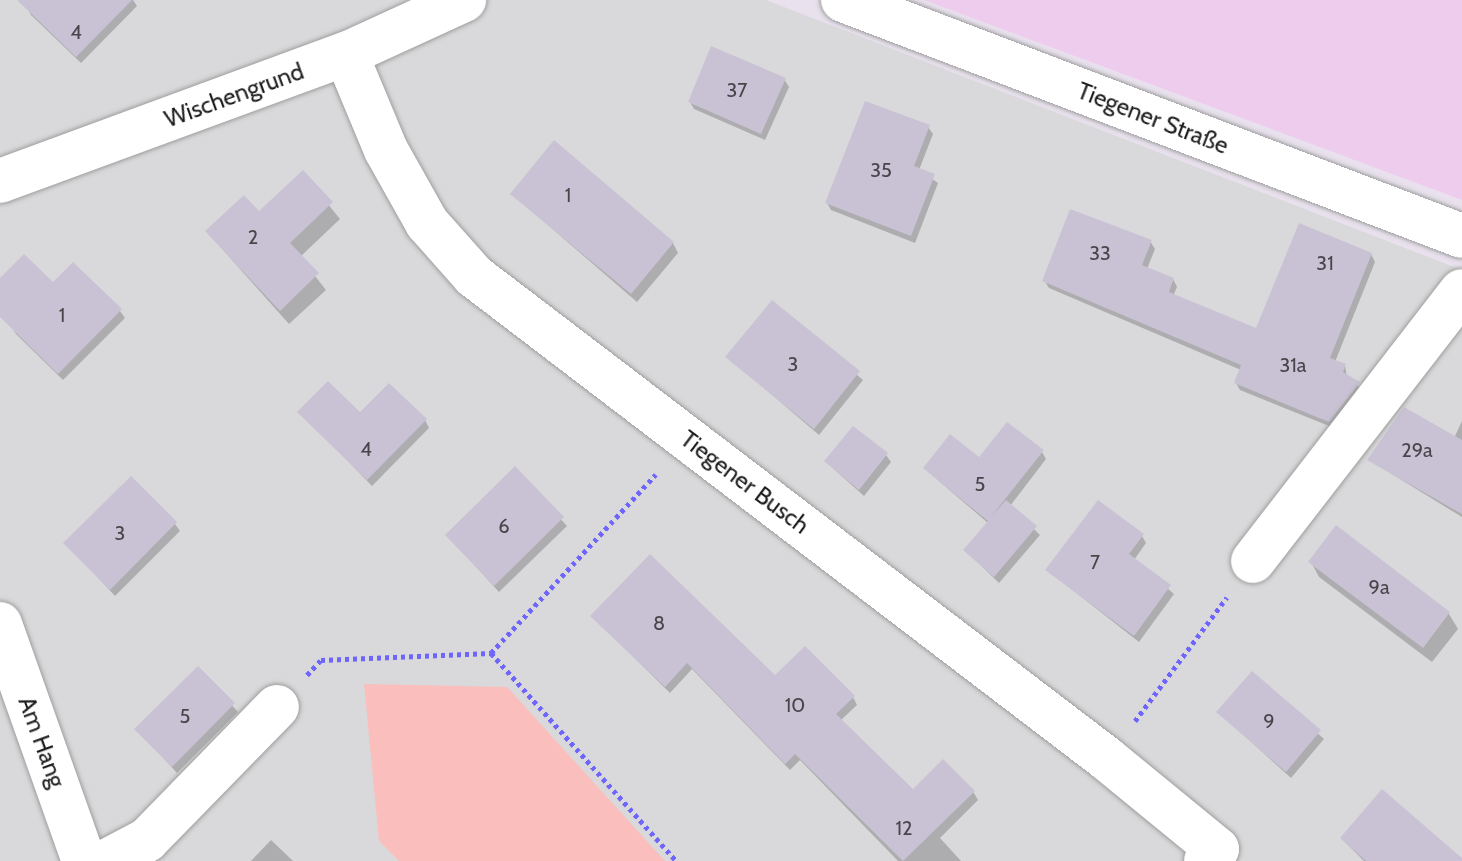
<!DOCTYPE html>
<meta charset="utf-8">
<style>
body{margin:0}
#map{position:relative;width:1462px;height:861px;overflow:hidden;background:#e9e2ee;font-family:Cabin,sans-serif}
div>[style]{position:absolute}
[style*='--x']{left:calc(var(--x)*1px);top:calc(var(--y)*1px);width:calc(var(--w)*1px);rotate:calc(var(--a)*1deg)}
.residential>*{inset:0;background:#d9d9db}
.farmland>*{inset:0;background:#eecced}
.park>*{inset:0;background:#fabfbd}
.shadow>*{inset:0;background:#0003}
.building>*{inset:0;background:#c9c2d5}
.path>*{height:5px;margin-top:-2.5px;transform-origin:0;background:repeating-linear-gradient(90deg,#6d65fc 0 4px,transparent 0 8px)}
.roads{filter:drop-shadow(0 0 2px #9e9e9e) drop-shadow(0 0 2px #9e9e9e)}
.minor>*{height:44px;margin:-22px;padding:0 22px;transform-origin:22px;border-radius:22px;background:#fff}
span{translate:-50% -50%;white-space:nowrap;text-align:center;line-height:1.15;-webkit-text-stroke:7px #fff;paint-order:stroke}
.number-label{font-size:20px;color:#48464b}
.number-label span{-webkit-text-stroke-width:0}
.street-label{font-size:24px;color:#1d1d1d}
</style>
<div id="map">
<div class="residential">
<div style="clip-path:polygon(0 0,766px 0,1462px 270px,1462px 861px,0 861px)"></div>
</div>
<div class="farmland">
<div style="clip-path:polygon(924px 0,1462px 0,1462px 200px)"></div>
</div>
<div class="park">
<div style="clip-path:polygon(364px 684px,507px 687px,665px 861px,399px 861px,379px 841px)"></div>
</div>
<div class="shadow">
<div style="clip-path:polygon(34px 0,133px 0,137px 6px,81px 63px,31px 15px,27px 7px)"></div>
<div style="clip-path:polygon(784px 79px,789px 87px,765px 140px,694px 109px,690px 102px)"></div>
<div style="clip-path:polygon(928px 127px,933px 134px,919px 170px,938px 183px,915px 243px,831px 210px,827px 203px)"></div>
<div style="clip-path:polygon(303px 173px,340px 219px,300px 257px,326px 290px,289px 324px,207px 232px,259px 214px)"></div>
<div style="clip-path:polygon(512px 194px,673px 243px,678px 253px,637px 302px)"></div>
<div style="clip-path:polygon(1150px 241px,1155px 249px,1147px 269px,1173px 279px,1177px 287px,1173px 296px,1257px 330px,1371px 254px,1375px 262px,1335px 362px,1345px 366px,1347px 377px,1363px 390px,1334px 428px,1240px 390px,1236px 383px,1241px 370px,1049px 288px,1044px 280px)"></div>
<div style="clip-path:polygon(0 281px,53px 285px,120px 311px,125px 318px,63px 380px,16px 334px,0 309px)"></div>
<div style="clip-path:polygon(772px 303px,863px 380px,819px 435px,728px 357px)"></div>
<div style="clip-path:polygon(300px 412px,425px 420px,429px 428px,372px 486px)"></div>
<div style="clip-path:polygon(1462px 421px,1462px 517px,1369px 460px,1454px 438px)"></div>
<div style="clip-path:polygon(1042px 452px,1046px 459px,1010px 506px,1040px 535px,999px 583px,965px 550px,988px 523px,925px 469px)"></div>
<div style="clip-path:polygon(886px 455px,891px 462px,864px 496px,826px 462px)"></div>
<div style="clip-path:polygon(515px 469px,567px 526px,499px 592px,447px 535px)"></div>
<div style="clip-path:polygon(175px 524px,180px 531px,115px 596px,66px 543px)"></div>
<div style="clip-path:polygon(1142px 536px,1146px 543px,1134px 560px,1174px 594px,1139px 642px,1047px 570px)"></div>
<div style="clip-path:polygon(1311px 562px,1449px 614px,1458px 629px,1432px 662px,1319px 577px)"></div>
<div style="clip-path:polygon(592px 616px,775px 678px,853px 697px,857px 705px,840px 721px,913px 792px,943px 762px,974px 793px,978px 800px,940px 838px,961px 861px,898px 861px,800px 760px,790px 770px,692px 669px,670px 693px)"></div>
<div style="clip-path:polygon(198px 668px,238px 712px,177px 773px,137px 729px)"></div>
<div style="clip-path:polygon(1252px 674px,1324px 739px,1291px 778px,1218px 712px)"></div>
<div style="clip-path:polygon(1342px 839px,1440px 861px,1364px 861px)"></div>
<div style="clip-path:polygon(271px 840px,293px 861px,251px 861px)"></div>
</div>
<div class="building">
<div style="clip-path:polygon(17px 0,132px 0,76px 57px)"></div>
<div style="clip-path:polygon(711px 46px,786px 78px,761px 134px,688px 102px)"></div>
<div style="clip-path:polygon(865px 101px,930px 125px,914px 166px,935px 174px,911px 236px,825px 203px)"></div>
<div style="clip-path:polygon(554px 140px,674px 242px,631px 294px,510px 194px)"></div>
<div style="clip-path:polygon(303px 170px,333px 202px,290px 243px,319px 273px,280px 311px,205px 231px,244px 195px,259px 211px)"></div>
<div style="clip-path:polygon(1070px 209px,1152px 240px,1142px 265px,1174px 278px,1169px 292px,1256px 328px,1299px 223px,1372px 253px,1330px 358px,1346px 364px,1343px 372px,1360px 382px,1329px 422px,1234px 383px,1241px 365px,1042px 281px)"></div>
<div style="clip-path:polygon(24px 254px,53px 282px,73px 262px,122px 309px,58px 374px,0 317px,0 278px)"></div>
<div style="clip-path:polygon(772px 300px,860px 371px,814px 429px,725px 357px)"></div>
<div style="clip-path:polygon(328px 381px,360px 412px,389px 383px,427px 419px,367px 480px,297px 412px)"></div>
<div style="clip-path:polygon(1404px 407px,1462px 440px,1462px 514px,1367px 460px)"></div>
<div style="clip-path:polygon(1007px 422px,1044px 450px,990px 518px,1006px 500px,1037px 526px,994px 577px,963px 550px,988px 521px,923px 468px,950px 434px,979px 457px)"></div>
<div style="clip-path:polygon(853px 426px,888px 453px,859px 490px,824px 461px)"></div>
<div style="clip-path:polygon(515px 466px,564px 517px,494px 586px,445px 535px)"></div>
<div style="clip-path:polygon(131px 476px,177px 522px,110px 590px,63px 543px)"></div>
<div style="clip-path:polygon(1098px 500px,1144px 534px,1129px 554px,1171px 585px,1134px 636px,1045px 570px)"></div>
<div style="clip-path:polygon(1336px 525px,1450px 612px,1423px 648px,1308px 562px)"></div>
<div style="clip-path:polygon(650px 554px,775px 675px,805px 646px,855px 696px,836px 714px,913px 789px,943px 759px,975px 791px,903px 861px,795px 754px,785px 764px,687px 663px,665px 687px,590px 616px)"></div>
<div style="clip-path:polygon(198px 666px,235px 703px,172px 767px,134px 729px)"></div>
<div style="clip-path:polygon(1252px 671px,1321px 730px,1286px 772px,1216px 712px)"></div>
<div style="clip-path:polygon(1382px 789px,1462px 858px,1462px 861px,1366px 861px,1340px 838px)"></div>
</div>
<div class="path">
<div style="--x:491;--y:653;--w:243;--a:-47.3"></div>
<div style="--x:307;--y:675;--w:21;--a:-47"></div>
<div style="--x:321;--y:660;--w:170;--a:-2.4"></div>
<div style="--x:491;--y:653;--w:278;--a:48.3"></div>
<div style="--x:1135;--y:721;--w:154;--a:-53.4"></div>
</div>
<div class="roads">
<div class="minor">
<div style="--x:843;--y:0;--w:662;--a:20.87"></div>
<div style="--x:346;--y:54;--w:104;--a:67.4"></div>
<div style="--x:386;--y:150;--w:84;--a:60.7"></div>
<div style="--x:427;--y:223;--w:71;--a:48.4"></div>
<div style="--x:474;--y:276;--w:796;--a:37.34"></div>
<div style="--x:1107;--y:759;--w:142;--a:39.3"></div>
<div style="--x:1217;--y:849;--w:16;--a:133"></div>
<div style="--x:0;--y:181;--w:369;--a:-20.2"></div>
<div style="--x:346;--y:54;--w:130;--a:-24.6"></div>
<div style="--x:1253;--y:561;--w:341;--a:-52.3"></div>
<div style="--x:0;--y:624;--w:251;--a:70.5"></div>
<div style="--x:107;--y:861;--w:45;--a:-27.7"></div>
<div style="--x:147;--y:840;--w:186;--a:-45.7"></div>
</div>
</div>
<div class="number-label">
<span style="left:76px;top:32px">4</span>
<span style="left:737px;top:90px">37</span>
<span style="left:881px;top:170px">35</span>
<span style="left:568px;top:195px">1</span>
<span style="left:253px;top:237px">2</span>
<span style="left:1100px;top:253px">33</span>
<span style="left:1325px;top:263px">31</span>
<span style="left:62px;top:315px">1</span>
<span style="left:793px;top:364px">3</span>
<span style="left:1293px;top:365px">31a</span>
<span style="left:366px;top:449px">4</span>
<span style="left:1417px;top:450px">29a</span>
<span style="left:980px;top:484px">5</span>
<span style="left:504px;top:526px">6</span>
<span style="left:120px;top:533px">3</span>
<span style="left:1095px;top:562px">7</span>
<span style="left:1379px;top:587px">9a</span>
<span style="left:659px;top:623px">8</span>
<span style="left:795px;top:705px">10</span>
<span style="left:185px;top:716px">5</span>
<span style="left:1269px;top:721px">9</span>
<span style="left:904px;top:828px">12</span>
</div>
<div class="street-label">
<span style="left:234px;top:95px;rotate:-20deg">Wischengrund</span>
<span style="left:1153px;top:118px;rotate:21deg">Tiegener Straße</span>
<span style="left:745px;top:482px;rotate:37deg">Tiegener Busch</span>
<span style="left:42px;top:742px;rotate:70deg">Am Hang</span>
</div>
</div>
